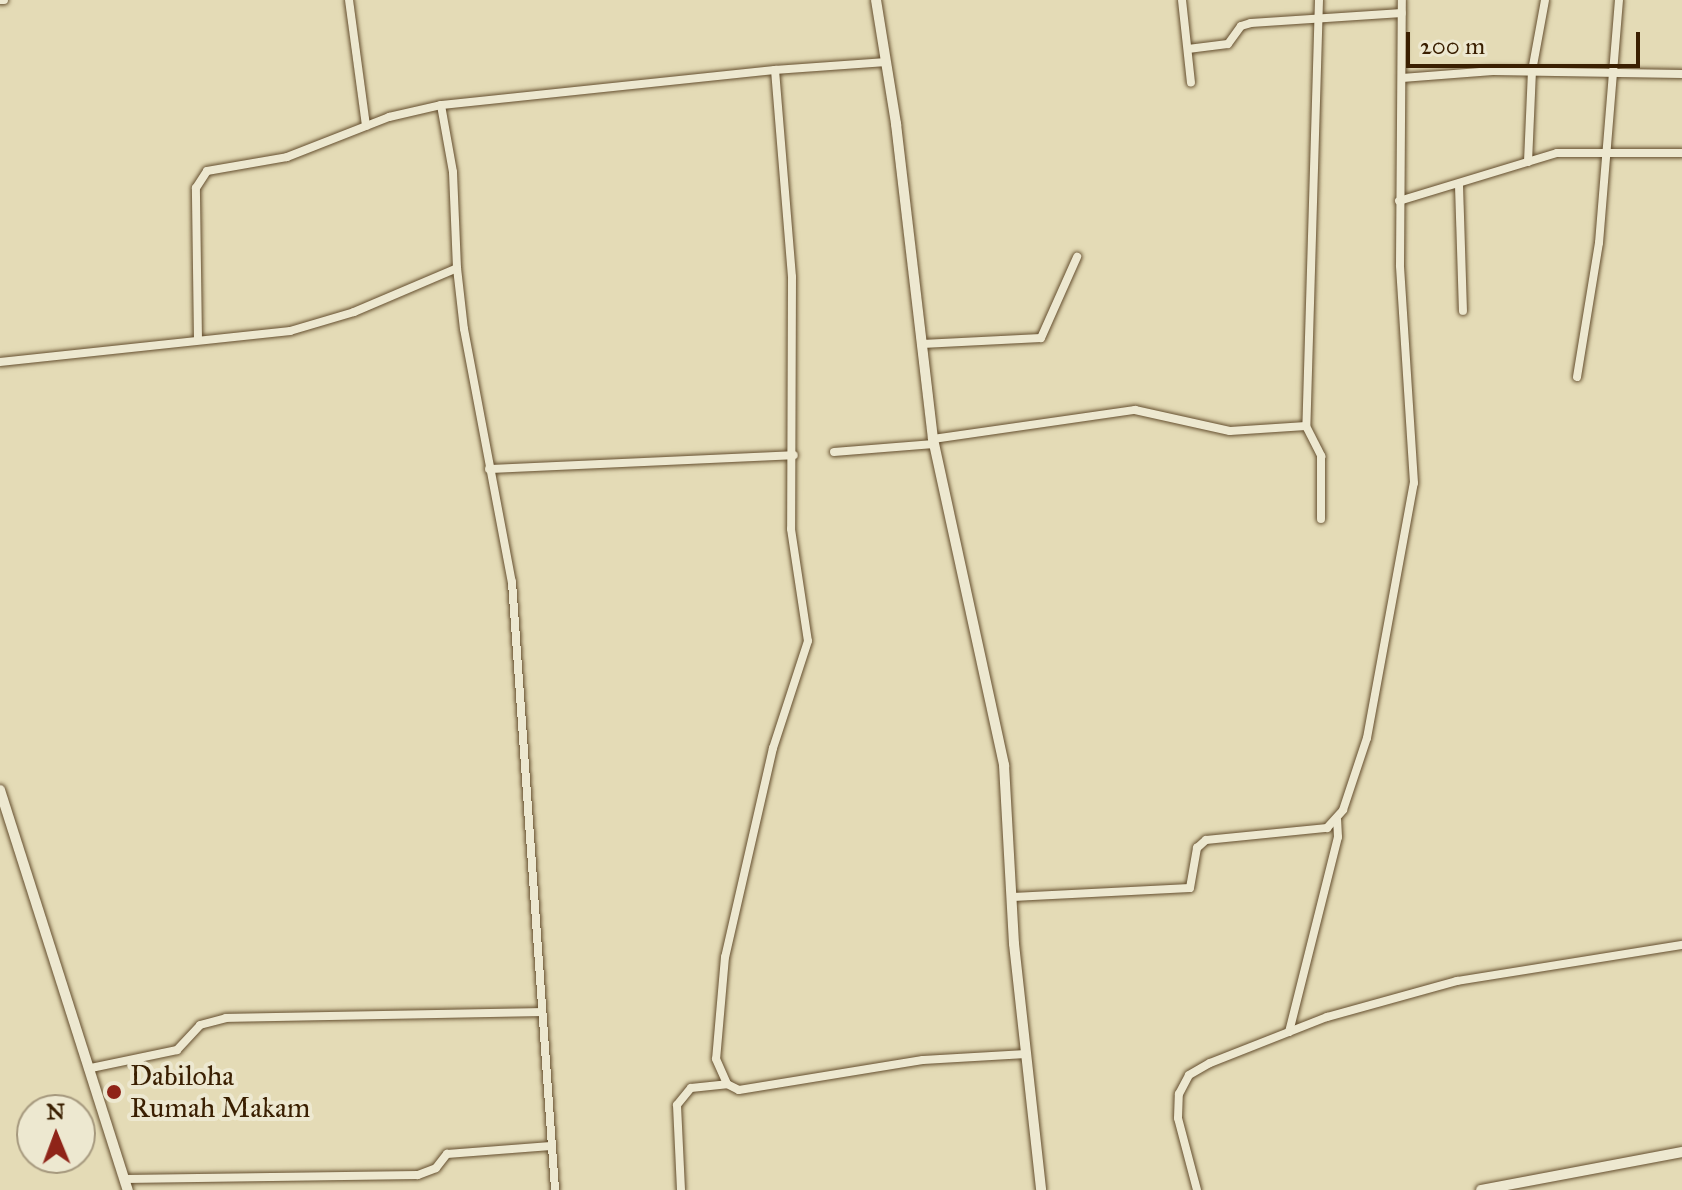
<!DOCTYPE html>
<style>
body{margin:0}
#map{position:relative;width:1682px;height:1190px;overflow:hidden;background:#e4dbb6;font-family:"IM FELL Great Primer",serif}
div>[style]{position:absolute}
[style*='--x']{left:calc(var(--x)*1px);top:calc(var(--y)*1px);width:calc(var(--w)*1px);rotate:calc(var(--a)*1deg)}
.roads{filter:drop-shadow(0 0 2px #644e2e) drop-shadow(0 0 2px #644e2e)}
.minor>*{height:8px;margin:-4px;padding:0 4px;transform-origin:4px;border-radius:4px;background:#ede8d0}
.tertiary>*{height:10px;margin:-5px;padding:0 5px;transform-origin:5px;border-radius:5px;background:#ede8d0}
.dots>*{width:22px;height:22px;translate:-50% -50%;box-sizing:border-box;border:4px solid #ede8d0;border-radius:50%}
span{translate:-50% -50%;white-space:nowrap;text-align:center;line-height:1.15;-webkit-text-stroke:8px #ede8d0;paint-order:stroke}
.poi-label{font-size:28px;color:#3a1f01}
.left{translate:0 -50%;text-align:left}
.north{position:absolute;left:16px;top:1094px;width:80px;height:80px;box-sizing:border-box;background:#ede8d0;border:2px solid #a5987d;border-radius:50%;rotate:359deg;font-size:22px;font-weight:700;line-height:32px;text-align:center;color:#3a1f01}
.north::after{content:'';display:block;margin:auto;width:28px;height:36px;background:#8f2418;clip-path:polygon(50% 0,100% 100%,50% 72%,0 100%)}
.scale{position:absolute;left:1406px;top:32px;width:234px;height:36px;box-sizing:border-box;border:4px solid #3a1f01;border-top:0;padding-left:10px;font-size:24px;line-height:28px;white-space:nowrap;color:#3a1f01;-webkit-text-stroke:6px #ede8d0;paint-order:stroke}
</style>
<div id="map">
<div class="roads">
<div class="minor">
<div style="--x:0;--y:0;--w:4;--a:0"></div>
<div style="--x:349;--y:0;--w:127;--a:82.3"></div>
<div style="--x:1182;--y:0;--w:83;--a:83.8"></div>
<div style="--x:1319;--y:0;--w:426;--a:91.7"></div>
<div style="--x:1306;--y:426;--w:34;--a:63"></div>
<div style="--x:1321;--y:456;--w:63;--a:90"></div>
<div style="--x:1188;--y:49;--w:40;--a:-7.1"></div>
<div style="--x:1228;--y:44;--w:22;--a:-54"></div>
<div style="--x:1241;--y:26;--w:10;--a:-17"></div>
<div style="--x:1251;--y:23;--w:151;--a:-3.8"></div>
<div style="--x:775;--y:70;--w:111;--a:-4.1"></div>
<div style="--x:1402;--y:78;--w:91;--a:-4.4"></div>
<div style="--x:1493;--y:71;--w:189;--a:0.9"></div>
<div style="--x:1528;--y:162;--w:91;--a:-87.5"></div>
<div style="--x:1532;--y:71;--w:72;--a:-79.6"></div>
<div style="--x:1459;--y:185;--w:126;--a:88.2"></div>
<div style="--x:1399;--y:201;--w:165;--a:-16.9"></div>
<div style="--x:1557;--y:153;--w:125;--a:0"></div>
<div style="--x:457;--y:268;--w:61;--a:83.5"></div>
<div style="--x:464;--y:329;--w:258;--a:79.3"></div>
<div style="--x:512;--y:582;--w:610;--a:85.95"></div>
<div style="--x:198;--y:340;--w:152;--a:-90.8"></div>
<div style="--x:196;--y:188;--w:20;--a:-57"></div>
<div style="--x:207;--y:171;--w:81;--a:-9.9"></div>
<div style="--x:287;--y:157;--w:110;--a:-21.4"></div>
<div style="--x:389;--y:117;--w:53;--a:-13"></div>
<div style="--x:922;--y:344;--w:119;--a:-2.9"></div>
<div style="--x:1041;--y:338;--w:89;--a:-66"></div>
<div style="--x:0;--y:362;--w:292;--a:-6.1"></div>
<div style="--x:290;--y:331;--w:67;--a:-16.5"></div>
<div style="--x:354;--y:312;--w:112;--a:-23.1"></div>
<div style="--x:457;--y:268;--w:96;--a:-92.4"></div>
<div style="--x:453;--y:172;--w:68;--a:-100.2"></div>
<div style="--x:441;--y:105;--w:336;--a:-6"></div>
<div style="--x:775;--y:70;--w:208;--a:85.3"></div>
<div style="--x:792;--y:277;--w:252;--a:90.2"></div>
<div style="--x:791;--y:529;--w:113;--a:81.4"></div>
<div style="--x:808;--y:641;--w:113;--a:108.1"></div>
<div style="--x:773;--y:748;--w:214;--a:102.9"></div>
<div style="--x:725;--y:957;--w:102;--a:95"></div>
<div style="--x:716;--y:1059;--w:27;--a:66"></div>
<div style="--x:727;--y:1084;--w:13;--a:27"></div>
<div style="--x:739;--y:1090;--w:186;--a:-9.3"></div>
<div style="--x:923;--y:1060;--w:103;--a:-3.3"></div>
<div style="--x:1577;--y:377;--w:136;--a:-80.7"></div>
<div style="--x:1599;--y:243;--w:244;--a:-85.3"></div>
<div style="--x:933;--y:439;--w:204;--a:-8.2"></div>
<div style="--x:1135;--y:410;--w:97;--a:12.5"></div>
<div style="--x:1230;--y:431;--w:76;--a:-3.8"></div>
<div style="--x:834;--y:452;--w:100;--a:-4.6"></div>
<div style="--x:489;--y:469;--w:305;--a:-2.6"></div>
<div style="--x:1013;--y:897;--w:177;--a:-2.9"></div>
<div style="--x:1190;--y:888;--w:41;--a:-80.1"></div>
<div style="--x:1197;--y:848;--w:12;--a:-42"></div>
<div style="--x:1206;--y:840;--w:122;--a:-5.7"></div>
<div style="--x:1327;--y:828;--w:24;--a:-48"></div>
<div style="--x:1343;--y:810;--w:76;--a:-71.6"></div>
<div style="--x:1367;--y:738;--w:259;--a:-79.6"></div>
<div style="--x:1414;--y:483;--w:218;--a:-93.7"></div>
<div style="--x:1400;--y:265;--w:265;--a:-89.6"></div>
<div style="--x:1289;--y:1032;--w:201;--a:-75.9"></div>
<div style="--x:1338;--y:837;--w:17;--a:-93"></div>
<div style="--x:91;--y:1068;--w:88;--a:-11.8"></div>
<div style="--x:177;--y:1050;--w:34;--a:-47"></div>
<div style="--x:200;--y:1025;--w:27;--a:-15"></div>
<div style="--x:226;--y:1018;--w:314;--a:-1.1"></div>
<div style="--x:125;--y:1179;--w:293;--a:-0.8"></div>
<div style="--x:418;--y:1175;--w:19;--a:-21"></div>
<div style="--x:436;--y:1168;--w:18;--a:-52"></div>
<div style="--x:447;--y:1154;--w:104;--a:-4.4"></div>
<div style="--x:681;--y:1190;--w:85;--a:-92.7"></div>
<div style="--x:677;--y:1105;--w:22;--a:-51"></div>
<div style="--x:691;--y:1088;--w:36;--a:-6"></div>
<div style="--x:1197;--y:1190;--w:74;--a:-104.8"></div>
<div style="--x:1178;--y:1118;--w:24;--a:-88"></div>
<div style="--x:1179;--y:1094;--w:21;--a:-62"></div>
<div style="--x:1189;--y:1075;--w:24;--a:-30"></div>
<div style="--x:1210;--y:1063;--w:126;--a:-21.5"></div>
<div style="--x:1327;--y:1017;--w:135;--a:-15.5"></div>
<div style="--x:1457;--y:981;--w:228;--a:-9.1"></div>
</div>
<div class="tertiary">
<div style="--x:876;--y:0;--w:126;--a:80.8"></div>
<div style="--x:896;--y:124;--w:317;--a:83.3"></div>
<div style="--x:933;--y:439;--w:334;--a:77.7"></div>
<div style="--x:1004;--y:765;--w:179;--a:86.8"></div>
<div style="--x:1014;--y:944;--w:247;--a:83.7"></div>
<div style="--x:0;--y:790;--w:420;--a:72.3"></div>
<div style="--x:1481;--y:1190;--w:205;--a:-10.7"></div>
</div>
</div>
<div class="dots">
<div style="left:114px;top:1092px;background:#8f2418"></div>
</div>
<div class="poi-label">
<span class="left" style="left:130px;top:1092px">Dabiloha<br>Rumah Makam</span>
</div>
<div class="north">N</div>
<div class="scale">200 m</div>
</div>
